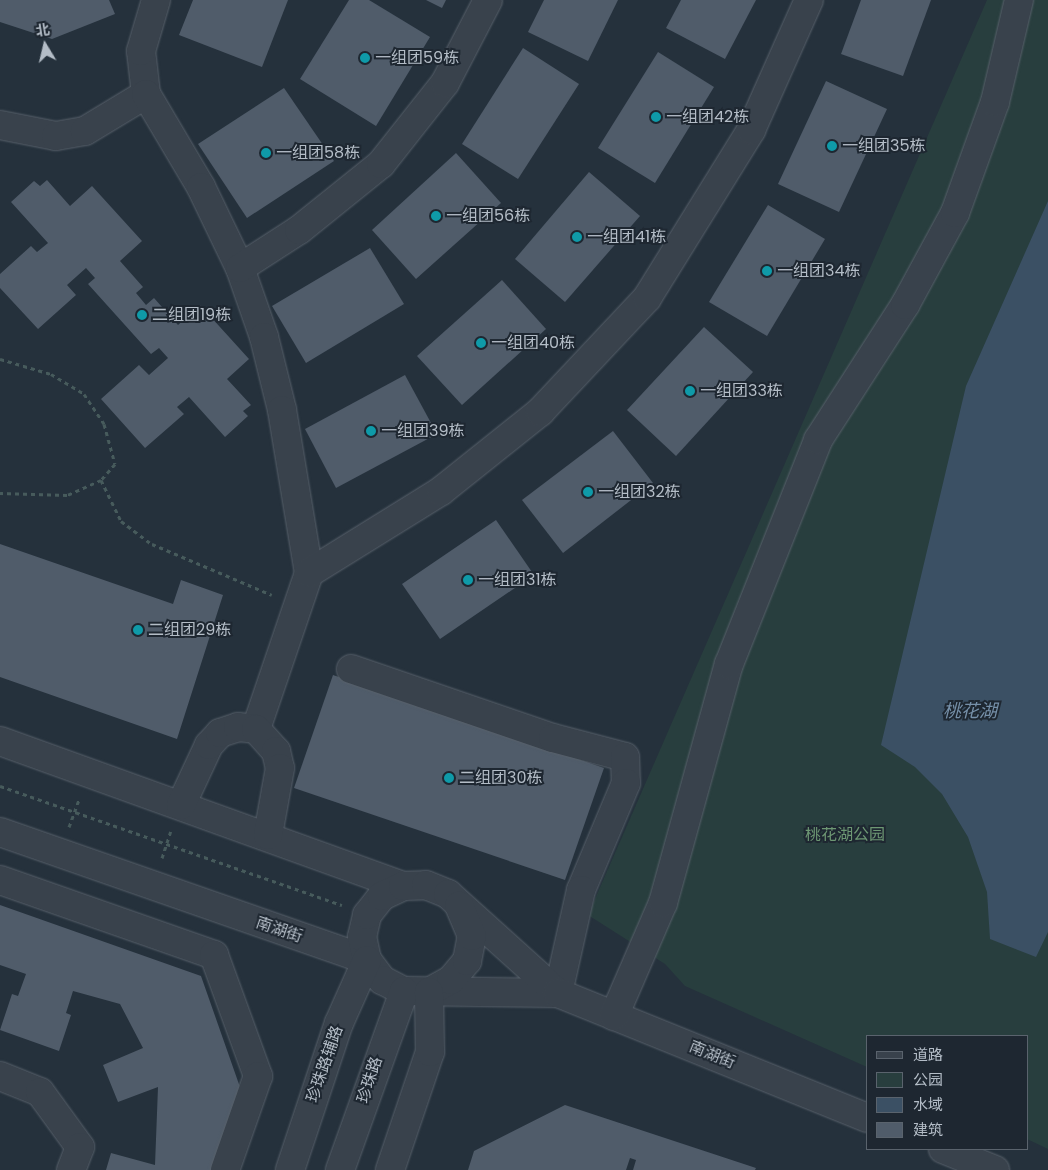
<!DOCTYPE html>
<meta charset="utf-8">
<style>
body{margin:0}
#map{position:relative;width:1048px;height:1170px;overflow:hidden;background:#25313c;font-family:Poppins,"Noto Sans SC",sans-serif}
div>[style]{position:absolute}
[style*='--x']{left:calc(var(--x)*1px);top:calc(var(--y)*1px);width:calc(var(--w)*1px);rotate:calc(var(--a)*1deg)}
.green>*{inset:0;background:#283e3e}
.water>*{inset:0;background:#3b5064}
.building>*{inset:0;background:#505c6a}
.path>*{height:3px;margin-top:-1.5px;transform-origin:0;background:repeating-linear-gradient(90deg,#475b5c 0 4px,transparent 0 8px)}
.roads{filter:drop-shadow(0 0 1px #57606a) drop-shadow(0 0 1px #57606a)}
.minor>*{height:28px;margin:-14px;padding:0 14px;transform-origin:14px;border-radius:14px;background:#39424c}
.dots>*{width:14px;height:14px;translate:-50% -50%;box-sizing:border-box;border:2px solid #1e2731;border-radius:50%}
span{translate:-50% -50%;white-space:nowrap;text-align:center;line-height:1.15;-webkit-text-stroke:4px #1e2731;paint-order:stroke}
.poi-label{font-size:16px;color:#b4bdc7}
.left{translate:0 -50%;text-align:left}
.park-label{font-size:16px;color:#6d9773}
.street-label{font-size:16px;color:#b4bdc7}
.water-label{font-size:18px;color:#7690a9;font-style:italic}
.legend{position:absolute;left:866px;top:1035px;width:162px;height:115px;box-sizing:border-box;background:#1e2731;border:1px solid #5a636d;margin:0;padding:6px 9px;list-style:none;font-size:15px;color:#b4bdc7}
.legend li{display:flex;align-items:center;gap:10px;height:25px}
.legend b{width:25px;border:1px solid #5a636d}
.north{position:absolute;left:20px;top:20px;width:50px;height:50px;-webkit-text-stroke:4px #1e2731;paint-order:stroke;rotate:351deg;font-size:14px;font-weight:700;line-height:20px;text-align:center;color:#b4bdc7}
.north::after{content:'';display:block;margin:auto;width:18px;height:22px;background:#b4bdc7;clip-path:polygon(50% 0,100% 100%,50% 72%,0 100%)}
</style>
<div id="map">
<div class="green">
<div style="clip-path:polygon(987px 0,1048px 0,1048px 1149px,1027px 1139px,1027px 1036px,867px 1036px,867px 1067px,685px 986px,665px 964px,588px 915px)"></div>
</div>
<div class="water">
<div style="clip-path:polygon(1048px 201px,1048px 932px,1036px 957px,990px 939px,987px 892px,968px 837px,942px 794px,915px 767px,881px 745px,966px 386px)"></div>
</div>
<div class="building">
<div style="clip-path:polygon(0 0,109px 0,115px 14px,52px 39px,0 22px)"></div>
<div style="clip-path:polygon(193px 0,288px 0,262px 67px,179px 35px)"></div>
<div style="clip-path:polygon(349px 0,369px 0,430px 37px,376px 126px,300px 79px)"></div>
<div style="clip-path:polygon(426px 0,446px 0,442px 8px)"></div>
<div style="clip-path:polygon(544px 0,618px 0,588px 61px,528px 32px)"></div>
<div style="clip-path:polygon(681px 0,756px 0,725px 59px,666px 28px)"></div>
<div style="clip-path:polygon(861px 0,931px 0,903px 76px,841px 54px)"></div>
<div style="clip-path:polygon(523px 48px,579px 84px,518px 179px,462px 144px)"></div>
<div style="clip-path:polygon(658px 52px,714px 87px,655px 183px,598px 148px)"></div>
<div style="clip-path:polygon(826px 81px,887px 109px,839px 212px,778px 184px)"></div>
<div style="clip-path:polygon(284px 88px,334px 161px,247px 218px,198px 144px)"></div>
<div style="clip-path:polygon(456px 153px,501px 203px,416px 279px,372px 230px)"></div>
<div style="clip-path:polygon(589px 172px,640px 216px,565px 302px,515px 259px)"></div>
<div style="clip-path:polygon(47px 180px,70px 206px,92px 186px,142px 241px,120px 261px,143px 287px,136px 293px,146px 305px,154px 298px,178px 325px,200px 305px,249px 359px,227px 379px,251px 405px,243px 411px,248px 416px,225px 437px,189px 397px,177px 407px,184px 414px,145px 448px,101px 399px,139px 365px,149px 375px,168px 358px,159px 348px,151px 354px,88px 284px,95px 278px,86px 268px,67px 285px,76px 295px,38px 329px,0 288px,0 274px,31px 246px,37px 252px,48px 243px,11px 202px,34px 181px,40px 186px)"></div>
<div style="clip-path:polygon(768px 205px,825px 239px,767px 336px,709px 302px)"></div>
<div style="clip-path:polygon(370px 248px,404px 304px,306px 363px,272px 306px)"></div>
<div style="clip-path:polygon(502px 280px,546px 329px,462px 405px,417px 356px)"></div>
<div style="clip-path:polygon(704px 327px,753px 372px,676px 456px,627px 410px)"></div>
<div style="clip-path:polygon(405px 375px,437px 434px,336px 488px,305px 429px)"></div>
<div style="clip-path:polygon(613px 431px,653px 483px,563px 553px,522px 500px)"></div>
<div style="clip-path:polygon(496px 520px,534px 575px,440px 639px,402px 584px)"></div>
<div style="clip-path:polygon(0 544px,173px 604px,181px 580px,223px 595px,177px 739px,0 677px)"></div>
<div style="clip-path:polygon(333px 675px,604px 768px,565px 880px,294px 788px)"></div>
<div style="clip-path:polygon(0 905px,201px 976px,241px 1090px,214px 1170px,106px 1170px,111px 1153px,155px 1165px,158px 1087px,118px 1102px,103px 1065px,143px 1048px,120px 1004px,73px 991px,66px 1013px,71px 1015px,59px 1051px,0 1030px,12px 994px,18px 996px,26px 974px,0 965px)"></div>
<div style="clip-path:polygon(565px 1105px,756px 1168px,755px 1170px,633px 1170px,636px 1160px,630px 1158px,626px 1170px,468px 1170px,474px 1151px)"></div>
</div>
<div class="path">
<div style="--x:0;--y:359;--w:53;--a:16.4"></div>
<div style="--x:51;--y:374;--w:39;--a:31"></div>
<div style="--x:84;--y:394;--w:36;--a:56"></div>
<div style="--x:104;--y:424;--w:41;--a:74.6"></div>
<div style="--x:115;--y:464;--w:21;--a:131"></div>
<div style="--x:101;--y:480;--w:37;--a:156"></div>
<div style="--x:67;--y:495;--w:67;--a:-178.3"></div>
<div style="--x:101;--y:480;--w:46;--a:64"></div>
<div style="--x:121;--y:521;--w:39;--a:37"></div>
<div style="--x:152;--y:544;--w:130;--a:23"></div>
<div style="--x:0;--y:786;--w:362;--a:19.2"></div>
<div style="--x:69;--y:827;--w:29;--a:-70"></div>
<div style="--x:162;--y:858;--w:28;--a:-72"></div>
</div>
<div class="roads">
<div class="minor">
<div style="--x:146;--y:94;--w:43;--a:-96.6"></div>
<div style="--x:141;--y:51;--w:53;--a:-73.6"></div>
<div style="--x:0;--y:125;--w:57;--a:11.1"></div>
<div style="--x:56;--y:136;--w:29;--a:-10"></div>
<div style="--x:85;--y:131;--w:71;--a:-31.2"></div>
<div style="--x:146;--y:94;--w:108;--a:59.4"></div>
<div style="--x:201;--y:187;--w:90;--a:64.3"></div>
<div style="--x:240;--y:268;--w:73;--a:70.8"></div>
<div style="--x:264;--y:337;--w:75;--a:76.1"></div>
<div style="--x:282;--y:410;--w:165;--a:80.6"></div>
<div style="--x:309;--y:573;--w:165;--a:108.8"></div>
<div style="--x:240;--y:268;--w:70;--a:-32.8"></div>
<div style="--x:299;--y:230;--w:105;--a:-38.8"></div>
<div style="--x:381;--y:164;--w:103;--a:-51.7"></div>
<div style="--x:445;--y:83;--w:93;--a:-62.6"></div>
<div style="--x:309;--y:573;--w:155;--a:-31.8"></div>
<div style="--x:441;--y:491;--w:127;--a:-38.6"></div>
<div style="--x:540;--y:412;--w:156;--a:-46.8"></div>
<div style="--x:647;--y:298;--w:198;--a:-58.2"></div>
<div style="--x:751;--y:130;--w:142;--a:-66"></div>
<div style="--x:351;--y:669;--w:213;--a:18.9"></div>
<div style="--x:553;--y:738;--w:74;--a:14.8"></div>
<div style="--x:625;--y:757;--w:26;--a:88"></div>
<div style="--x:626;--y:783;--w:116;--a:112.8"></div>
<div style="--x:581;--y:890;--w:106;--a:102.6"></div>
<div style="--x:0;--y:741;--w:428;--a:19.8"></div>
<div style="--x:181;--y:805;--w:66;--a:-65"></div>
<div style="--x:209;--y:745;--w:16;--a:-47"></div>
<div style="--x:220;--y:733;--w:19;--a:-18"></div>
<div style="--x:238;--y:727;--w:18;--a:6"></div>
<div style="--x:256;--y:729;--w:30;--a:48"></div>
<div style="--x:276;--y:751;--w:17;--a:77"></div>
<div style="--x:280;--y:768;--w:68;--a:100.2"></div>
<div style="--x:0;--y:832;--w:389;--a:19.2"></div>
<div style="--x:367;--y:960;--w:25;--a:53"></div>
<div style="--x:382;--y:980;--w:25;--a:27"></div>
<div style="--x:404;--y:991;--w:154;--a:0.7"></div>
<div style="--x:0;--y:880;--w:227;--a:19.3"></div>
<div style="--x:214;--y:955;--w:129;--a:70"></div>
<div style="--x:258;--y:1076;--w:100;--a:109.3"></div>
<div style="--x:367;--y:960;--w:24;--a:-102"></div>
<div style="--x:362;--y:937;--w:23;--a:-77"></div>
<div style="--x:367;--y:915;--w:24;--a:-52"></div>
<div style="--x:382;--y:896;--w:23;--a:-25"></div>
<div style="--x:403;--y:886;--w:23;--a:-2"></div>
<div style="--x:426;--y:885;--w:24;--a:22"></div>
<div style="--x:448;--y:894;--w:148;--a:42"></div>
<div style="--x:558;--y:993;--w:333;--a:22"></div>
<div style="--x:429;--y:992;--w:25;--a:-29"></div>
<div style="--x:451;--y:980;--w:25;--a:-50"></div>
<div style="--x:467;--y:961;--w:25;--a:-79"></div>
<div style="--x:472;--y:936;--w:33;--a:-113"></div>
<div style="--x:614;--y:1016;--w:123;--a:-66.6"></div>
<div style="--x:663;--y:903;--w:248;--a:-74.6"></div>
<div style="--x:729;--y:664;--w:241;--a:-68.3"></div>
<div style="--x:818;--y:440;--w:161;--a:-57.2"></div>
<div style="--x:905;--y:305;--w:105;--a:-61.5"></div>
<div style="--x:955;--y:213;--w:118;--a:-70.2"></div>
<div style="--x:995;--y:102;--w:105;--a:-76.8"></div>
<div style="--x:0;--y:1076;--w:43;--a:21.8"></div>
<div style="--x:40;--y:1092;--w:68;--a:54"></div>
<div style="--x:80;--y:1147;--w:25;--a:111"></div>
<div style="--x:943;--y:1149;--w:56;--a:22"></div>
<div style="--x:290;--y:1170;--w:155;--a:-71.6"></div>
<div style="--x:339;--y:1023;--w:69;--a:-66"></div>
<div style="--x:340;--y:1170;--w:190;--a:-70.3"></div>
<div style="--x:390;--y:1170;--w:125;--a:-71.3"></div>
<div style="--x:430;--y:1052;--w:60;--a:-91"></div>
</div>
</div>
<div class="dots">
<div style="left:365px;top:58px;background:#0f9aa8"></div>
<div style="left:656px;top:117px;background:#0f9aa8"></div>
<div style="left:832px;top:146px;background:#0f9aa8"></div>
<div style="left:266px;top:153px;background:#0f9aa8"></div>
<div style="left:436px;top:216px;background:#0f9aa8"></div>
<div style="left:577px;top:237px;background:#0f9aa8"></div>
<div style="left:767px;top:271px;background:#0f9aa8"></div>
<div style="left:142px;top:315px;background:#0f9aa8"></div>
<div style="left:481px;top:343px;background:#0f9aa8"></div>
<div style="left:690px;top:391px;background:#0f9aa8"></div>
<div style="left:371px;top:431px;background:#0f9aa8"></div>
<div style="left:588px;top:492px;background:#0f9aa8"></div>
<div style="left:468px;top:580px;background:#0f9aa8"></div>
<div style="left:138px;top:630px;background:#0f9aa8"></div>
<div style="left:449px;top:778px;background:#0f9aa8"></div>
</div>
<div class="poi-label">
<span class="left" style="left:375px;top:58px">一组团59栋</span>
<span class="left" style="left:666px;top:117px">一组团42栋</span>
<span class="left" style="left:842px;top:146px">一组团35栋</span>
<span class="left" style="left:276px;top:153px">一组团58栋</span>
<span class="left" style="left:446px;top:216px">一组团56栋</span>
<span class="left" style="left:587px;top:237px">一组团41栋</span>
<span class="left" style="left:777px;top:271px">一组团34栋</span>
<span class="left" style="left:152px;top:315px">二组团19栋</span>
<span class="left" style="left:491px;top:343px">一组团40栋</span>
<span class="left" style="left:700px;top:391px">一组团33栋</span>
<span class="left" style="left:381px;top:431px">一组团39栋</span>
<span class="left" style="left:598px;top:492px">一组团32栋</span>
<span class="left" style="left:478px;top:580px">一组团31栋</span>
<span class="left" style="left:148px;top:630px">二组团29栋</span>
<span class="left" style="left:459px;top:778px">二组团30栋</span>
</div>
<div class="park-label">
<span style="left:845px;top:835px">桃花湖公园</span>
</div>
<div class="street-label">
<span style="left:279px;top:930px;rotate:19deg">南湖街</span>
<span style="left:712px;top:1055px;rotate:22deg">南湖街</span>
<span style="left:325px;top:1064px;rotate:-71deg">珍珠路辅路</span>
<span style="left:370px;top:1080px;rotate:-72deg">珍珠路</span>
</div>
<div class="water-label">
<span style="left:970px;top:711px">桃花湖</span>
</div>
<ul class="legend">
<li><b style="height:6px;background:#39424c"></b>道路</li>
<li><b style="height:14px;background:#283e3e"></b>公园</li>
<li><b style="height:14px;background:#3b5064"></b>水域</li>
<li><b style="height:14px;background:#505c6a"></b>建筑</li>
</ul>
<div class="north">北</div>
</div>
